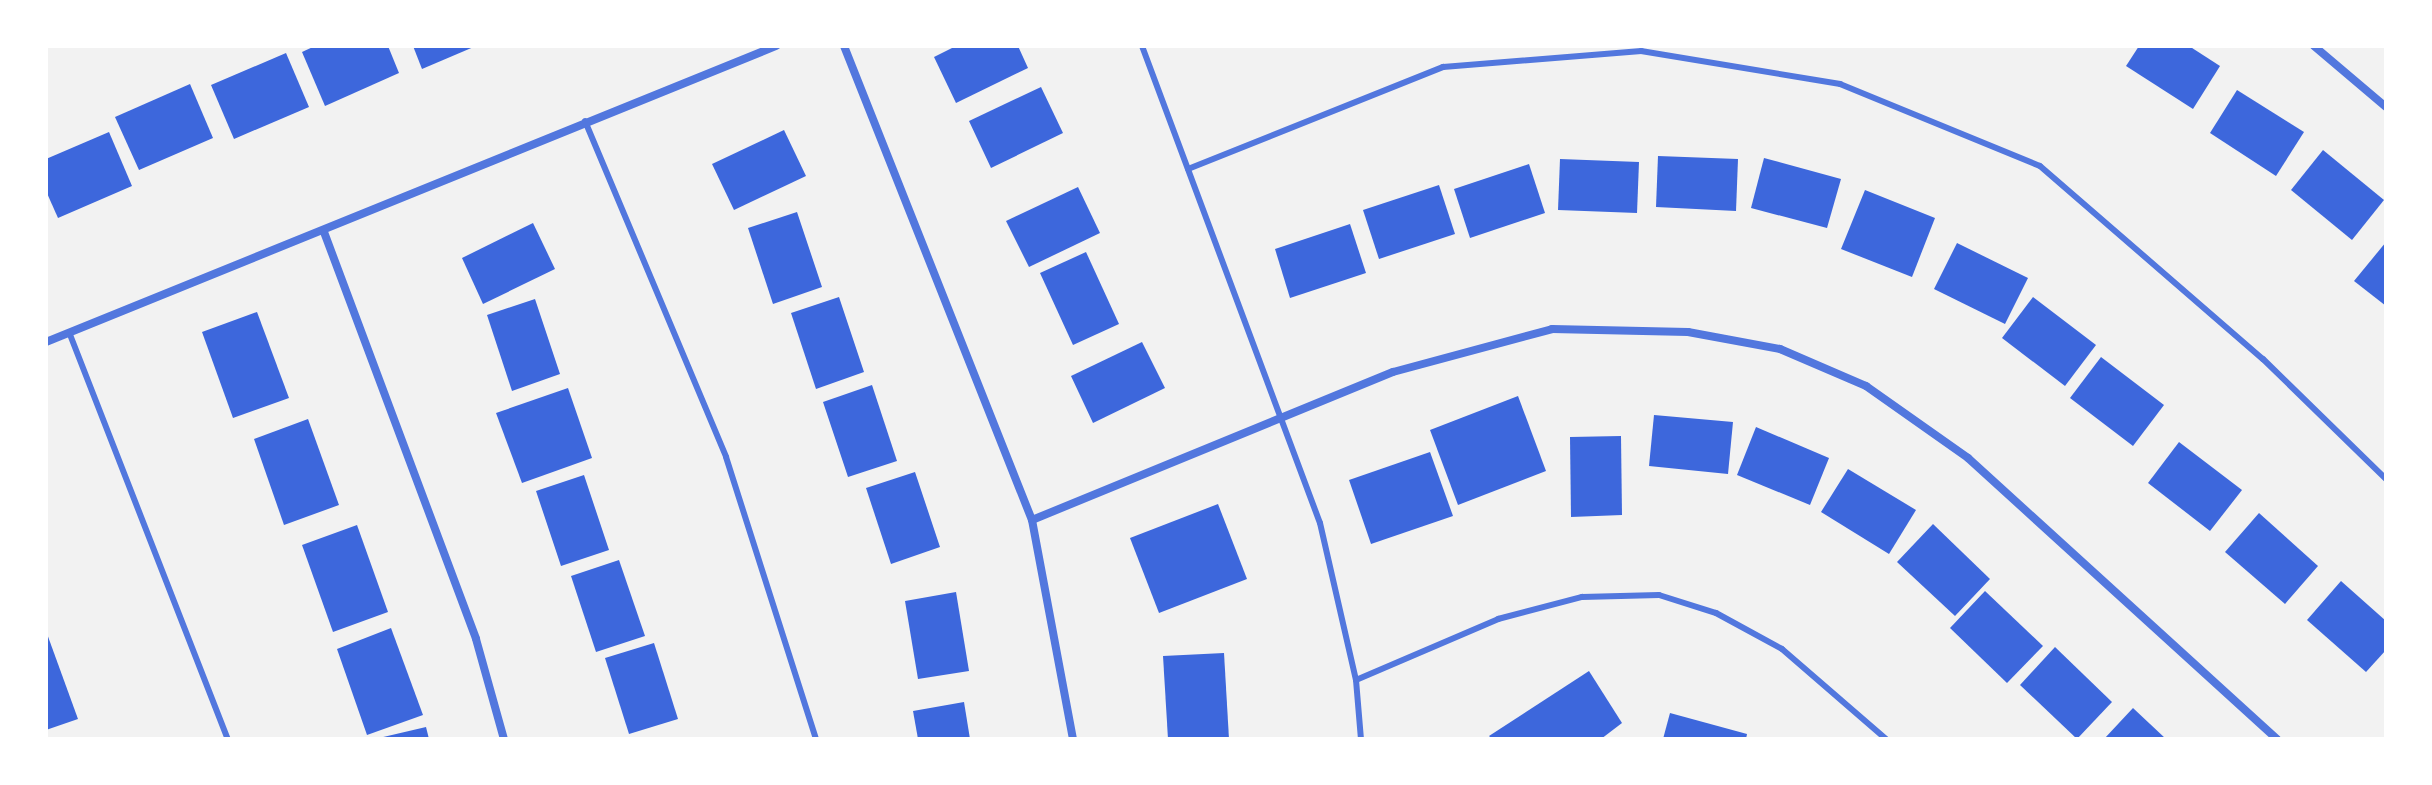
<!DOCTYPE html>
<style>
body{margin:0}
#map{position:relative;width:2432px;height:785px;overflow:hidden;background:#f2f2f2;font-family:"Playfair Display",serif}
div>[style]{position:absolute}
[style*='--x']{left:calc(var(--x)*1px);top:calc(var(--y)*1px);width:calc(var(--w)*1px);rotate:calc(var(--a)*1deg)}
.building>*{inset:0;background:#3d67dc}
.service>*{height:6px;margin:-3px;padding:0 3px;transform-origin:3px;border-radius:3px;background:#5277de}
.minor>*{height:8px;margin:-4px;padding:0 4px;transform-origin:4px;border-radius:4px;background:#5277de}
span{translate:-50% -50%;white-space:nowrap;text-align:center;line-height:1.15;-webkit-text-stroke:8px #fff;paint-order:stroke}
.frame{position:absolute;inset:0;border:48px solid #fff;pointer-events:none}
</style>
<div id="map">
<div class="building">
<div style="clip-path:polygon(315px 46px,388px 46px,399px 73px,325px 106px,302px 52px)"></div>
<div style="clip-path:polygon(413px 46px,476px 46px,422px 69px)"></div>
<div style="clip-path:polygon(956px 46px,1018px 46px,1028px 68px,956px 103px,934px 57px)"></div>
<div style="clip-path:polygon(2139px 46px,2189px 46px,2220px 66px,2193px 109px,2126px 66px)"></div>
<div style="clip-path:polygon(286px 53px,309px 107px,234px 139px,211px 85px)"></div>
<div style="clip-path:polygon(190px 84px,213px 138px,139px 170px,115px 117px)"></div>
<div style="clip-path:polygon(1041px 87px,1063px 133px,991px 168px,969px 121px)"></div>
<div style="clip-path:polygon(2237px 90px,2304px 132px,2276px 176px,2210px 133px)"></div>
<div style="clip-path:polygon(784px 130px,806px 176px,734px 210px,712px 164px)"></div>
<div style="clip-path:polygon(109px 132px,132px 186px,58px 218px,46px 191px,46px 159px)"></div>
<div style="clip-path:polygon(2323px 150px,2384px 200px,2352px 240px,2291px 190px)"></div>
<div style="clip-path:polygon(1658px 156px,1738px 159px,1736px 211px,1656px 207px)"></div>
<div style="clip-path:polygon(1764px 158px,1841px 179px,1827px 228px,1751px 208px)"></div>
<div style="clip-path:polygon(1560px 159px,1639px 162px,1637px 213px,1558px 210px)"></div>
<div style="clip-path:polygon(1529px 164px,1545px 213px,1470px 238px,1454px 189px)"></div>
<div style="clip-path:polygon(1439px 185px,1455px 234px,1379px 259px,1363px 210px)"></div>
<div style="clip-path:polygon(1078px 187px,1100px 233px,1029px 267px,1006px 221px)"></div>
<div style="clip-path:polygon(1865px 190px,1935px 218px,1912px 277px,1841px 249px)"></div>
<div style="clip-path:polygon(797px 212px,822px 287px,773px 304px,748px 228px)"></div>
<div style="clip-path:polygon(533px 223px,555px 269px,483px 304px,462px 258px)"></div>
<div style="clip-path:polygon(1350px 224px,1366px 273px,1290px 298px,1275px 249px)"></div>
<div style="clip-path:polygon(2386px 242px,2386px 306px,2354px 281px)"></div>
<div style="clip-path:polygon(1957px 243px,2028px 278px,2005px 324px,1934px 289px)"></div>
<div style="clip-path:polygon(1086px 252px,1119px 324px,1073px 345px,1040px 273px)"></div>
<div style="clip-path:polygon(839px 297px,864px 372px,816px 389px,791px 313px)"></div>
<div style="clip-path:polygon(2033px 297px,2096px 345px,2065px 386px,2002px 338px)"></div>
<div style="clip-path:polygon(535px 299px,560px 374px,512px 391px,487px 315px)"></div>
<div style="clip-path:polygon(257px 312px,289px 398px,233px 418px,202px 332px)"></div>
<div style="clip-path:polygon(1142px 342px,1165px 388px,1093px 423px,1071px 376px)"></div>
<div style="clip-path:polygon(2101px 357px,2164px 405px,2133px 446px,2070px 398px)"></div>
<div style="clip-path:polygon(872px 385px,897px 461px,848px 477px,823px 402px)"></div>
<div style="clip-path:polygon(568px 388px,592px 458px,522px 483px,496px 413px)"></div>
<div style="clip-path:polygon(1518px 396px,1546px 471px,1458px 505px,1430px 430px)"></div>
<div style="clip-path:polygon(1654px 415px,1733px 422px,1728px 474px,1649px 466px)"></div>
<div style="clip-path:polygon(308px 419px,339px 505px,284px 525px,254px 439px)"></div>
<div style="clip-path:polygon(1756px 427px,1829px 458px,1810px 505px,1737px 475px)"></div>
<div style="clip-path:polygon(1621px 436px,1622px 515px,1571px 517px,1570px 437px)"></div>
<div style="clip-path:polygon(2179px 442px,2242px 490px,2210px 531px,2148px 483px)"></div>
<div style="clip-path:polygon(1430px 452px,1453px 516px,1371px 544px,1349px 480px)"></div>
<div style="clip-path:polygon(1848px 469px,1916px 510px,1889px 554px,1821px 512px)"></div>
<div style="clip-path:polygon(915px 472px,940px 547px,891px 564px,866px 488px)"></div>
<div style="clip-path:polygon(584px 475px,609px 550px,561px 566px,536px 491px)"></div>
<div style="clip-path:polygon(1218px 504px,1247px 579px,1159px 613px,1130px 538px)"></div>
<div style="clip-path:polygon(2259px 513px,2318px 566px,2285px 604px,2225px 552px)"></div>
<div style="clip-path:polygon(1933px 524px,1990px 579px,1955px 616px,1897px 562px)"></div>
<div style="clip-path:polygon(357px 525px,388px 612px,333px 632px,302px 545px)"></div>
<div style="clip-path:polygon(619px 560px,645px 636px,596px 652px,571px 576px)"></div>
<div style="clip-path:polygon(2341px 581px,2386px 621px,2386px 650px,2366px 672px,2307px 620px)"></div>
<div style="clip-path:polygon(1985px 591px,2043px 646px,2007px 683px,1950px 628px)"></div>
<div style="clip-path:polygon(956px 592px,969px 671px,918px 679px,905px 601px)"></div>
<div style="clip-path:polygon(391px 628px,423px 715px,367px 735px,337px 649px)"></div>
<div style="clip-path:polygon(46px 631px,78px 719px,46px 730px)"></div>
<div style="clip-path:polygon(654px 643px,678px 719px,629px 734px,605px 658px)"></div>
<div style="clip-path:polygon(2055px 647px,2112px 702px,2077px 739px,2020px 685px)"></div>
<div style="clip-path:polygon(1224px 653px,1229px 739px,1168px 739px,1163px 656px)"></div>
<div style="clip-path:polygon(1589px 671px,1622px 723px,1601px 739px,1492px 739px,1489px 736px)"></div>
<div style="clip-path:polygon(964px 702px,970px 739px,918px 739px,913px 711px)"></div>
<div style="clip-path:polygon(2133px 708px,2166px 739px,2104px 739px)"></div>
<div style="clip-path:polygon(1670px 713px,1747px 734px,1746px 739px,1663px 739px)"></div>
<div style="clip-path:polygon(426px 727px,429px 739px,379px 739px,379px 738px)"></div>
</div>
<div class="service">
<div style="--x:1142;--y:46;--w:509;--a:69.54"></div>
<div style="--x:1320;--y:523;--w:161;--a:77.1"></div>
<div style="--x:1356;--y:680;--w:59;--a:85.2"></div>
<div style="--x:585;--y:121;--w:364;--a:67.2"></div>
<div style="--x:726;--y:457;--w:296;--a:72.3"></div>
<div style="--x:1188;--y:169;--w:275;--a:-21.8"></div>
<div style="--x:1443;--y:67;--w:199;--a:-4.6"></div>
<div style="--x:1641;--y:51;--w:202;--a:9.4"></div>
<div style="--x:1840;--y:84;--w:216;--a:22.3"></div>
<div style="--x:2040;--y:166;--w:295;--a:40.9"></div>
<div style="--x:2263;--y:359;--w:172;--a:44.3"></div>
<div style="--x:69;--y:332;--w:437;--a:68.7"></div>
<div style="--x:1356;--y:680;--w:155;--a:-23.2"></div>
<div style="--x:1498;--y:619;--w:87;--a:-14.7"></div>
<div style="--x:1582;--y:597;--w:77;--a:-1.5"></div>
<div style="--x:1659;--y:595;--w:60;--a:17.5"></div>
<div style="--x:1716;--y:613;--w:75;--a:28.6"></div>
<div style="--x:1782;--y:649;--w:138;--a:40.9"></div>
</div>
<div class="minor">
<div style="--x:844;--y:46;--w:510;--a:68.37"></div>
<div style="--x:1032;--y:520;--w:223;--a:79.4"></div>
<div style="--x:2314;--y:46;--w:94;--a:40.3"></div>
<div style="--x:324;--y:232;--w:434;--a:69.5"></div>
<div style="--x:476;--y:639;--w:104;--a:74.4"></div>
<div style="--x:46;--y:342;--w:788;--a:-22.07"></div>
<div style="--x:1032;--y:520;--w:390;--a:-22.3"></div>
<div style="--x:1393;--y:372;--w:165;--a:-15.1"></div>
<div style="--x:1552;--y:329;--w:136;--a:1.3"></div>
<div style="--x:1688;--y:332;--w:94;--a:10.5"></div>
<div style="--x:1780;--y:349;--w:94;--a:23.3"></div>
<div style="--x:1866;--y:386;--w:125;--a:35.2"></div>
<div style="--x:1968;--y:458;--w:418;--a:42.3"></div>
</div>
<div class="frame"></div>
</div>
